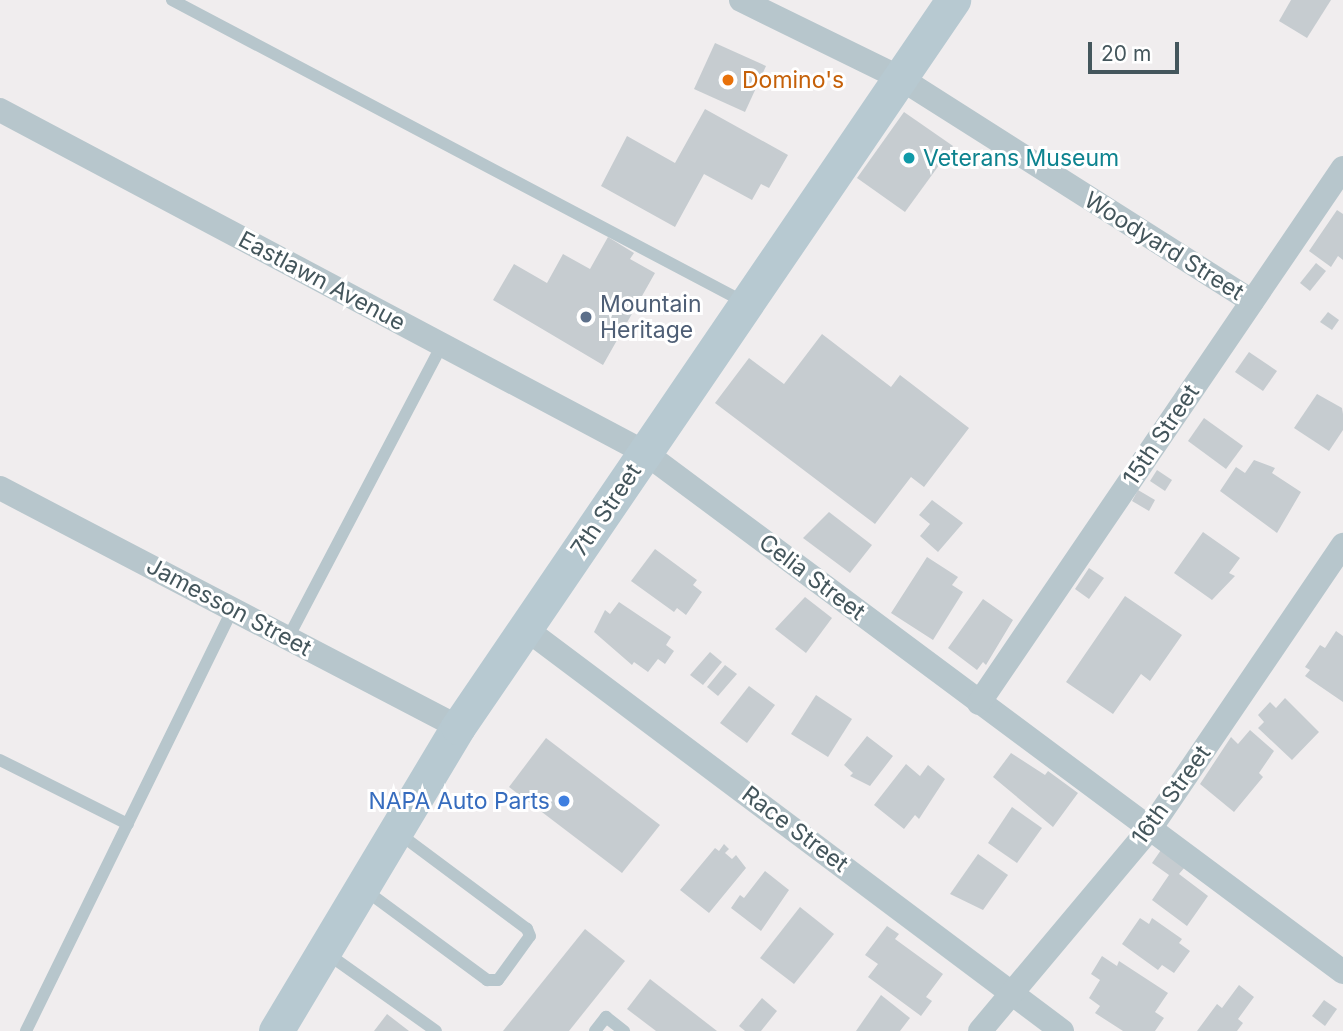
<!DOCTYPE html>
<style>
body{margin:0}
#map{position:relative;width:1343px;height:1031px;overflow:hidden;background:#f0edee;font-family:Inter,sans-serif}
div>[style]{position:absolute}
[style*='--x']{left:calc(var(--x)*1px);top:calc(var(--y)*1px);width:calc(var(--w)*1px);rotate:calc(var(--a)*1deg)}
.building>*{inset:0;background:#c6ccd0}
.service>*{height:12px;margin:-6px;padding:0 6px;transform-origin:6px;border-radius:6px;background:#b7c6cc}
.minor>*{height:24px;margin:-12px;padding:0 12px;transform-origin:12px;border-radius:12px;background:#b7c6cc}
.secondary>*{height:35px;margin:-17.5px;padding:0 17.5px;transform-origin:17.5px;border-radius:17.5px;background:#b7c9d1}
.dots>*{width:19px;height:19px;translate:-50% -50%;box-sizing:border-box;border:4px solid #fff;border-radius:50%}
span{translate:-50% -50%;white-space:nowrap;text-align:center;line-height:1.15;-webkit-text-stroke:6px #fff;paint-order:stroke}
.food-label{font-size:23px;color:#c56008}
.left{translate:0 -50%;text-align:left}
.culture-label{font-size:23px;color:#0d838f}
.street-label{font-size:23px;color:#44565c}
.service-label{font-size:23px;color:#4e5e75}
.shop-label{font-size:23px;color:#366cbe}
.right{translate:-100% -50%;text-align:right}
.scale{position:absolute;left:1088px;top:42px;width:91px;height:32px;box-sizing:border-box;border:4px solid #44565c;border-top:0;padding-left:9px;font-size:21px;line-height:24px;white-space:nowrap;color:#44565c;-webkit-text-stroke:5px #fff;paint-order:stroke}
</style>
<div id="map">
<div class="building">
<div style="clip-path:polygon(1291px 0,1331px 0,1307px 38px,1279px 21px)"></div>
<div style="clip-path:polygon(715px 43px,766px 66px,745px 112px,694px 89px)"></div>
<div style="clip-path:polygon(705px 109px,788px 155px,769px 188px,761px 184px,752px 200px,704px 174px,675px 227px,601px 186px,627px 136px,675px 163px)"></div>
<div style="clip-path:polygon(904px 112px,953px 146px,905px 212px,857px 178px)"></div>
<div style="clip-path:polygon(1337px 210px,1343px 214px,1343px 260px,1338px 256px,1331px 267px,1309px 251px)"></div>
<div style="clip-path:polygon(608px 237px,634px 253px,630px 259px,655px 273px,603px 365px,493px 300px,514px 264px,547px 283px,563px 254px,590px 269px)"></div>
<div style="clip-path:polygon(1316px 263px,1326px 271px,1310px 291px,1300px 283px)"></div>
<div style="clip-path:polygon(1328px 312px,1339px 320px,1332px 330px,1320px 322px)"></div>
<div style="clip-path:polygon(822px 334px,891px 387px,900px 375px,969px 428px,924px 487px,911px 477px,875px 524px,715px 403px,749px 358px,784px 384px)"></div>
<div style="clip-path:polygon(1249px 352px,1277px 371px,1263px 391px,1235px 372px)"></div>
<div style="clip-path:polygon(1317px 394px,1342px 408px,1343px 414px,1343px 430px,1329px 451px,1294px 428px)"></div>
<div style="clip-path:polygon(1204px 418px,1243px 446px,1226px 469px,1188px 441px)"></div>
<div style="clip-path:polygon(1254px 460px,1275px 468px,1272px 473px,1301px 492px,1277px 533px,1220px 491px,1236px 467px,1245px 473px)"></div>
<div style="clip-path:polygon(1157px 470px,1172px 480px,1165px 491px,1150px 481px)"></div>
<div style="clip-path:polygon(1138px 490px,1155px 500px,1149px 511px,1132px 501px)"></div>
<div style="clip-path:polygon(932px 500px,963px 523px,938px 552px,920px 536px,930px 524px,919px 515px)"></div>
<div style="clip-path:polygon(829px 512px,872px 545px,850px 573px,803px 538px)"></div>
<div style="clip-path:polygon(1203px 532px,1240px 558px,1229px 573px,1235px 576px,1212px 600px,1174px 573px)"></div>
<div style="clip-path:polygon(655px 549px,697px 580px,693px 585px,702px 592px,686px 615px,677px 608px,674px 612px,631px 581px)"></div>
<div style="clip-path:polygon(927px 557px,958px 577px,952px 585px,963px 592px,933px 640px,891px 613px)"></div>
<div style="clip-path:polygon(1089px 568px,1104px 578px,1089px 599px,1075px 589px)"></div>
<div style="clip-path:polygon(1125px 596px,1182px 635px,1150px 681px,1141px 674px,1113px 714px,1066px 682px)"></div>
<div style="clip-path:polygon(805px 597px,832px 618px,806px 653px,775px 629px)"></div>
<div style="clip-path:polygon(983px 599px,1013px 620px,986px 665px,983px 662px,977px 670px,948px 648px)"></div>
<div style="clip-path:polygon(619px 602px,671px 637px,666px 645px,674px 651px,665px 664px,658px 659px,648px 672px,634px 662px,632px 665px,594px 632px,605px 610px,610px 614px)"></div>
<div style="clip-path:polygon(1336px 631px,1343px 636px,1343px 702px,1305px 676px,1310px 670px,1305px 667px,1320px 645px,1325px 648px)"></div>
<div style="clip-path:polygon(710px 652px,722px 662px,703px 685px,690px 675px)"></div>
<div style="clip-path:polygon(725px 665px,737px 674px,718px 696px,707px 687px)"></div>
<div style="clip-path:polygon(749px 686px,775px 705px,747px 743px,720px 723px)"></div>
<div style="clip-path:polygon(816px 695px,852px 719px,828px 757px,791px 734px)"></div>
<div style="clip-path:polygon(1285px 698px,1319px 732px,1292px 760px,1258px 728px,1264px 722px,1258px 715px,1270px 702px,1276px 708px)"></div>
<div style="clip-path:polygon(1250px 730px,1274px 751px,1259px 773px,1263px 777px,1234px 812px,1200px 784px,1231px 737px,1238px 744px)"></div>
<div style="clip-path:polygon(867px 736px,893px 756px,870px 786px,850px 776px,853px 773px,844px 765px)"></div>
<div style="clip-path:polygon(546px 738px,660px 825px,622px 873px,509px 787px)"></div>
<div style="clip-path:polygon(1011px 753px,1045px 775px,1048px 771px,1078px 793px,1053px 827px,993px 777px)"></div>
<div style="clip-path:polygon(906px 764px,920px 776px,928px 765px,945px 779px,919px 819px,915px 815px,904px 829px,874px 805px)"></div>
<div style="clip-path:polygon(1012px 807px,1042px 828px,1017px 863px,988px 843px)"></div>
<div style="clip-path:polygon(724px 844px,729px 849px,725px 853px,732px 859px,736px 855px,746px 868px,709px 913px,680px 890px,715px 848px,719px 851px)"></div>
<div style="clip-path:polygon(1161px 850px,1185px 867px,1179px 874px,1208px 896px,1187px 926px,1152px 900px,1169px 875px,1152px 863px)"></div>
<div style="clip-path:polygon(978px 854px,1008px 875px,983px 910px,950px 894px)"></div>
<div style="clip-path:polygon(765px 871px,789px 890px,761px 931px,731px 908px,740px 895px,744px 898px)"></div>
<div style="clip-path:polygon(800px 907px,834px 934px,794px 984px,760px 958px)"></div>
<div style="clip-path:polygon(1140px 918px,1149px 924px,1152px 918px,1182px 939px,1179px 943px,1190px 951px,1174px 973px,1162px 965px,1158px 970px,1122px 944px)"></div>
<div style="clip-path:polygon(887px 926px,899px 934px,895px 939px,943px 974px,926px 997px,932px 1001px,921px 1016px,868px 977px,878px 964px,865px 955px)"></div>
<div style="clip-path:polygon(585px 929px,625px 961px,569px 1031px,503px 1031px)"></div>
<div style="clip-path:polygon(1102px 956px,1117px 966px,1119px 961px,1168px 993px,1155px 1012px,1164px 1018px,1155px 1031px,1123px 1031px,1095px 1013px,1100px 1006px,1089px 998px,1100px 980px,1091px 974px)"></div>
<div style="clip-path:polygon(650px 979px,717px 1031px,656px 1031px,627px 1009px)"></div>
<div style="clip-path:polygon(1239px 985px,1254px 997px,1238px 1019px,1243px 1023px,1237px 1031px,1197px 1031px,1217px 1004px,1222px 1008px)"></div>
<div style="clip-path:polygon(881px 995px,910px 1018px,900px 1031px,856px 1031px)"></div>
<div style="clip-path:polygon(762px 998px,777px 1011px,761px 1031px,745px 1031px,739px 1026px)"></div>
<div style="clip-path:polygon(1324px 1000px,1337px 1009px,1325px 1026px,1312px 1016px)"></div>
<div style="clip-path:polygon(387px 1014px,409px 1031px,374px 1031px)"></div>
</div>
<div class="service">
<div style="--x:172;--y:0;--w:649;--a:27.83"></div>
<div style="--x:288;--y:638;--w:331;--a:-62.3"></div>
<div style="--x:0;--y:760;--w:143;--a:26.6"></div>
<div style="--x:365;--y:890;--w:152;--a:36.4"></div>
<div style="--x:487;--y:980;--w:11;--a:0"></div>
<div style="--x:498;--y:980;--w:54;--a:-54"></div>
<div style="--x:530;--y:936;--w:8;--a:-113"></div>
<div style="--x:527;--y:929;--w:161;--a:-143.3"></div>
<div style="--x:325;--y:952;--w:136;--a:35.4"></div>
<div style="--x:26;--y:1031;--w:470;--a:-63.9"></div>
<div style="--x:595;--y:1031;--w:18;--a:-52"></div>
<div style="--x:606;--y:1017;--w:23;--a:38"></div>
</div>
<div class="minor">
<div style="--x:741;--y:0;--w:177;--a:26.1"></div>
<div style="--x:900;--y:78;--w:417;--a:32.4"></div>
<div style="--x:0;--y:110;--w:729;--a:27.97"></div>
<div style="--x:644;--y:452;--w:871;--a:36.65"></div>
<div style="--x:0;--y:488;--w:517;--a:27.56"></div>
<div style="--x:526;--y:629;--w:670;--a:36.87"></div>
<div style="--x:979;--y:703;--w:647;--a:-55.77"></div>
<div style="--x:980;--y:1031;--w:268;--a:-50"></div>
<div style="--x:1152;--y:826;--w:340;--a:-55.8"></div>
</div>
<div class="secondary">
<div style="--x:276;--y:1031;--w:354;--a:-59.1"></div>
<div style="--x:458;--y:727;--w:880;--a:-55.75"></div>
</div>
<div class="dots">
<div style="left:728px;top:80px;background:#e8710a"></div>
<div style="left:909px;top:158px;background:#0f9aa8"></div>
<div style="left:586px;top:317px;background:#5c6f8a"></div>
<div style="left:564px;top:801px;background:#3f7fe0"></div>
</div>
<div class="food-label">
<span class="left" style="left:742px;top:80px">Domino's</span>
</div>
<div class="culture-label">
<span class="left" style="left:923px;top:158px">Veterans Museum</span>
</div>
<div class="street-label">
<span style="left:1164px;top:246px;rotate:32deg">Woodyard Street</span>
<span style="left:322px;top:281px;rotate:28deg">Eastlawn Avenue</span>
<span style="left:1161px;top:435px;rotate:-56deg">15th Street</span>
<span style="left:606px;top:510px;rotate:-56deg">7th Street</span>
<span style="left:812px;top:577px;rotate:37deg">Celia Street</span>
<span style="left:229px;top:607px;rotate:28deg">Jamesson Street</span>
<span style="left:1171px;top:795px;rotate:-54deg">16th Street</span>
<span style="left:795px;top:829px;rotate:37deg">Race Street</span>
</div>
<div class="service-label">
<span class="left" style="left:600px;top:317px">Mountain<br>Heritage</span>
</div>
<div class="shop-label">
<span class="right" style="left:550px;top:801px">NAPA Auto Parts</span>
</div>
<div class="scale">20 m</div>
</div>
